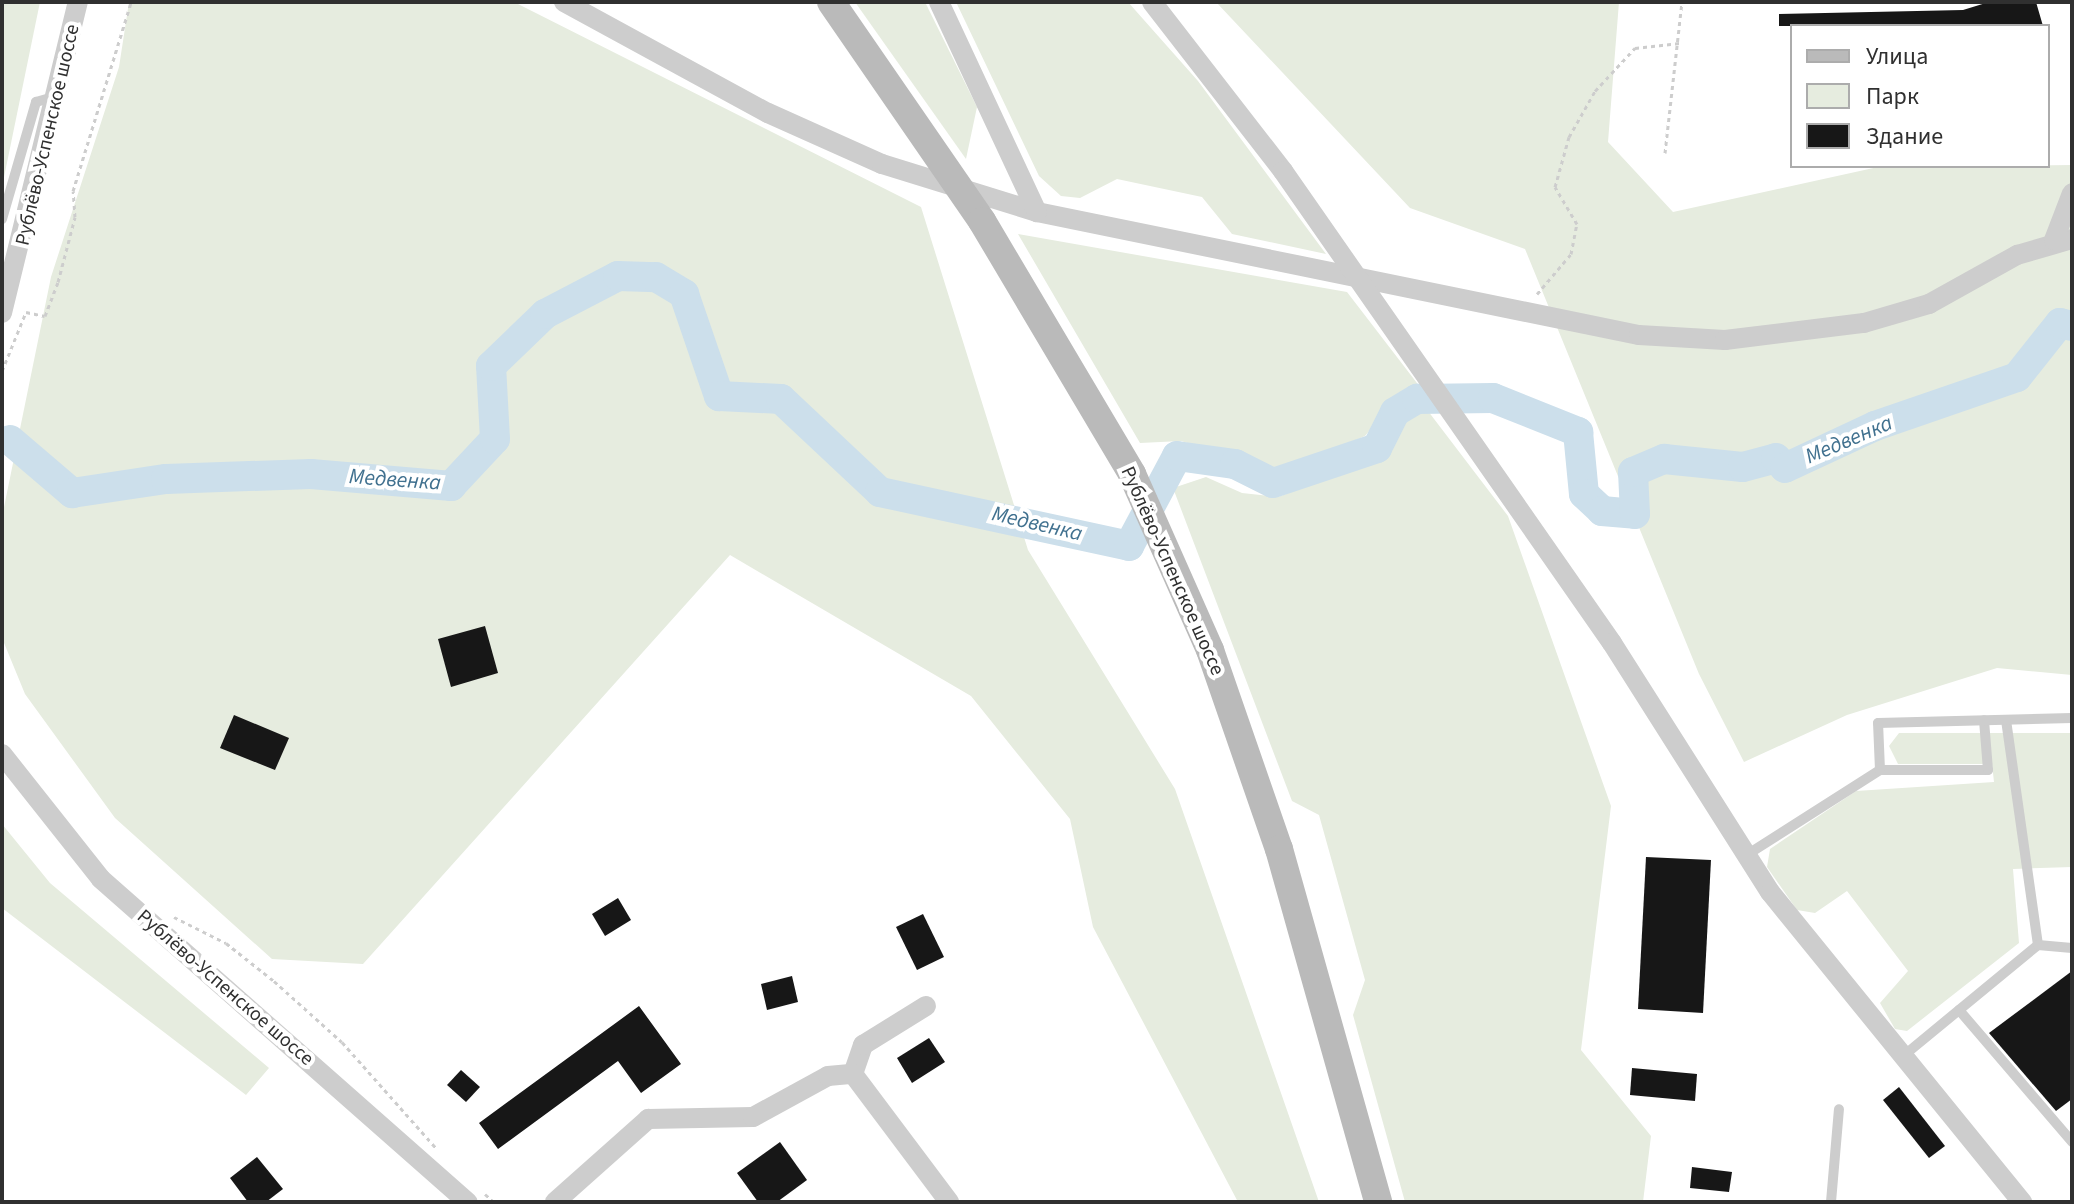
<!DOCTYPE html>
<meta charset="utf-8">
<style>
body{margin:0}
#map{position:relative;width:2074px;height:1204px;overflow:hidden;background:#fff;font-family:"Source Sans 3",sans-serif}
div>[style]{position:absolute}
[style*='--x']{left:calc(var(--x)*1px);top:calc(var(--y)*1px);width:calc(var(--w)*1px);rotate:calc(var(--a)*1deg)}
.green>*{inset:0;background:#e6ecdf}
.river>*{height:30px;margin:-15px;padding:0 15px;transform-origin:15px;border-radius:15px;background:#ccdfeb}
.building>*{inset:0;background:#171717}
.path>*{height:3px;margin-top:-1.5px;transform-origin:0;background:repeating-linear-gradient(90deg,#cdcdcd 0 4px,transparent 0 8px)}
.service>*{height:10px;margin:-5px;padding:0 5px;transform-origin:5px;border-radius:5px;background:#cdcdcd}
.minor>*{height:20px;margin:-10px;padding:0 10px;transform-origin:10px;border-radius:10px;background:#cdcdcd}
.secondary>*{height:28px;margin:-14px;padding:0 14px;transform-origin:14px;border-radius:14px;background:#bababa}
span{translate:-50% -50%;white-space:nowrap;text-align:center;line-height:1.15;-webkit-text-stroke:8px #fff;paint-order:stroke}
.street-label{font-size:20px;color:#303030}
.water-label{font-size:22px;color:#41718f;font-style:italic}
.frame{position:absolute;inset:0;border:4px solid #303030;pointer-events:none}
.legend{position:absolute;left:1790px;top:24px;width:260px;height:144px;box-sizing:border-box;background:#fff;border:2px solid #acacac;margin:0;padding:10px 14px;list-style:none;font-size:24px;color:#303030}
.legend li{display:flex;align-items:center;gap:16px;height:40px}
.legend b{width:40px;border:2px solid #acacac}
</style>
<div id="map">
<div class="green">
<div style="clip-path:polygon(2px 2px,40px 2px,2px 187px)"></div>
<div style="clip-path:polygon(129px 2px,514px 2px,921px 207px,1028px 550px,1175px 789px,1319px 1202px,1238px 1202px,1093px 927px,1070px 819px,971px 696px,730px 555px,363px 964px,272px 959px,115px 818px,25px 694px,2px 638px,2px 517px,51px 277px,119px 67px)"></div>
<div style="clip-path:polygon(855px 2px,925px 2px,977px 107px,966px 159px)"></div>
<div style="clip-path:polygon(956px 2px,1128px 2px,1198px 81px,1326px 254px,1232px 234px,1202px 197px,1117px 179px,1080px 198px,1061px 196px,1039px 176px)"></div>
<div style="clip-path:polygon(1216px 2px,1619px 2px,1608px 142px,1673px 212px,1878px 167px,2072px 165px,2072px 675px,1997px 668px,1847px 715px,1744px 762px,1699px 674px,1525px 249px,1410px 208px)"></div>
<div style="clip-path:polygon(1018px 234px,1347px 292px,1420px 387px,1392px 403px,1365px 436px,1283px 472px,1181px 441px,1140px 443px)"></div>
<div style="clip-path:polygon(1428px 411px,1508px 516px,1611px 806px,1581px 1050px,1651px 1136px,1643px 1202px,1405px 1202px,1353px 1015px,1365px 980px,1319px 815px,1292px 801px,1173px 488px,1206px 477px,1242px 493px,1278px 497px,1384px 457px,1406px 419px)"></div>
<div style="clip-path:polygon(1899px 733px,2072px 733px,2072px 867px,2013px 869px,2019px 943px,1907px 1031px,1895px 1029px,1880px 1003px,1908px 971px,1847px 891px,1815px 913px,1797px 910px,1767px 867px,1770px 849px,1856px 791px,1994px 782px,1992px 764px,1898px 764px,1889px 746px)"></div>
<div style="clip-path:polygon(2px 824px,50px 883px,269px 1068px,246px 1095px,2px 908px)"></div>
</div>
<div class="river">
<div style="--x:10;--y:440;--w:82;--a:40.5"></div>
<div style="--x:72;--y:493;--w:95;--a:-8.5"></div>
<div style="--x:166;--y:479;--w:145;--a:-2"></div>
<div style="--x:311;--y:474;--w:141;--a:4.9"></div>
<div style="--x:451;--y:486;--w:64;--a:-46.9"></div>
<div style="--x:495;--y:439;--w:73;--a:-93.1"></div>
<div style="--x:491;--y:366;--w:75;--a:-43.9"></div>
<div style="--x:545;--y:314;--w:82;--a:-27.5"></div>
<div style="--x:618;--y:276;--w:38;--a:2"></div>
<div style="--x:656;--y:277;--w:33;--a:31"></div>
<div style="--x:684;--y:294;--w:108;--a:71.1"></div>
<div style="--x:719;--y:396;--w:62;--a:2.8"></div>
<div style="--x:781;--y:399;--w:136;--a:43.2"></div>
<div style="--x:880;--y:492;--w:255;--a:12.2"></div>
<div style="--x:1129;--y:546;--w:102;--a:-61.9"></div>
<div style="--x:1177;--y:456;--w:59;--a:7.9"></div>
<div style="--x:1235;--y:464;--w:42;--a:26.6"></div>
<div style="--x:1273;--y:483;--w:110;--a:-18.6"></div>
<div style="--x:1377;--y:448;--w:40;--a:-63.4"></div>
<div style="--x:1395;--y:412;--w:26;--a:-31"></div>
<div style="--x:1417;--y:399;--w:76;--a:-0.8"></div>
<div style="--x:1493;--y:398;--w:92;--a:21.8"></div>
<div style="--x:1578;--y:432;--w:62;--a:84.5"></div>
<div style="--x:1584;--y:494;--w:25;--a:43"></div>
<div style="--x:1602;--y:511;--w:33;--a:5"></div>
<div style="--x:1635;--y:514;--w:42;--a:-92.7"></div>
<div style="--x:1633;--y:472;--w:34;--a:-23"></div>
<div style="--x:1664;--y:459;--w:79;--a:5.8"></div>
<div style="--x:1743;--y:467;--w:34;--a:-15"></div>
<div style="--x:1776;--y:458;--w:13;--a:48"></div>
<div style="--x:1785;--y:468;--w:99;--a:-25"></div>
<div style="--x:1875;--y:426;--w:150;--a:-19"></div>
<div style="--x:2017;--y:377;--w:69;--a:-51.5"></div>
<div style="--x:2060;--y:323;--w:12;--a:14"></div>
</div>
<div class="building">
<div style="clip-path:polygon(1989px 2px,2036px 2px,2043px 26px,1779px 26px,1779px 14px,1963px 10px)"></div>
<div style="clip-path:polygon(485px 626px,498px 673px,451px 687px,438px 639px)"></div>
<div style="clip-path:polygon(234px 715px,289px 738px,275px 770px,220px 748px)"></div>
<div style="clip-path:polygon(1646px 857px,1711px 860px,1703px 1013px,1638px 1009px)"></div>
<div style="clip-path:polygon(618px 898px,631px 920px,605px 936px,592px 914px)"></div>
<div style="clip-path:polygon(923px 914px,944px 957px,917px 970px,896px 927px)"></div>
<div style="clip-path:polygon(2072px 971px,2072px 1099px,2056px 1111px,1989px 1033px)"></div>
<div style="clip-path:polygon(792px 976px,798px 1002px,767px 1010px,761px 984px)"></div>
<div style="clip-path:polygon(639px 1006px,681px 1064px,641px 1093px,618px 1061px,498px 1149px,479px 1123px)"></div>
<div style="clip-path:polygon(929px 1038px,945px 1062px,912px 1083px,897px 1058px)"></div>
<div style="clip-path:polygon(1632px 1068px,1697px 1074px,1695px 1101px,1630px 1095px)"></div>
<div style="clip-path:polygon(461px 1070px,480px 1087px,466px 1102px,447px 1085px)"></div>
<div style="clip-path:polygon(1899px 1087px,1945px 1146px,1929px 1158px,1883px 1100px)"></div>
<div style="clip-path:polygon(780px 1142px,807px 1180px,777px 1202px,758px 1202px,737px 1173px)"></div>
<div style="clip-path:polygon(257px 1157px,283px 1189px,266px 1202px,248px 1202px,230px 1178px)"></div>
<div style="clip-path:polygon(1692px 1167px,1732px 1172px,1729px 1192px,1690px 1188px)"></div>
</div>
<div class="path">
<div style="--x:1665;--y:153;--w:152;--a:-83.6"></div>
<div style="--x:1537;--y:294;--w:52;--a:-49.6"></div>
<div style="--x:1571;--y:254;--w:31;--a:-79"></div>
<div style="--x:1577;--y:224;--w:43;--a:-120.7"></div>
<div style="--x:1555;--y:187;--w:52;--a:-74.4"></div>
<div style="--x:1569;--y:137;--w:53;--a:-60.5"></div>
<div style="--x:1595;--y:91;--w:59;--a:-47.1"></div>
<div style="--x:1635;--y:48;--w:45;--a:-6.3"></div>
<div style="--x:2;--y:371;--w:64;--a:-67.9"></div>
<div style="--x:26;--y:312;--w:19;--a:12"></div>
<div style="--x:45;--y:316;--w:36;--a:-69"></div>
<div style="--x:58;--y:282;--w:67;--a:-75.3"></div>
<div style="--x:75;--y:217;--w:26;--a:-94"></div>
<div style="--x:73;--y:191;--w:198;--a:-72.9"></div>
<div style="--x:174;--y:917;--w:58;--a:26.6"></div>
<div style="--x:226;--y:943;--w:61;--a:38.4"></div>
<div style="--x:274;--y:981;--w:91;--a:41.9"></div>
<div style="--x:342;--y:1042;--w:142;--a:48.4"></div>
<div style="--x:485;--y:1194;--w:12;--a:42"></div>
</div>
<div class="service">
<div style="--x:2;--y:219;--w:122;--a:-73.8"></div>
<div style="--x:36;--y:102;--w:19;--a:-16"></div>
<div style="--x:2006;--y:720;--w:227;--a:81.9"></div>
<div style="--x:1880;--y:770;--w:108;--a:0"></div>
<div style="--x:1988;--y:770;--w:50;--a:-94.6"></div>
<div style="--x:1745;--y:856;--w:160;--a:-32.5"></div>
<div style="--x:1880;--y:770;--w:47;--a:-92.4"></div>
<div style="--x:1878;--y:723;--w:194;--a:-1.5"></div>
<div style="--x:1959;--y:1010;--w:174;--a:49.4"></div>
<div style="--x:1902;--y:1057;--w:176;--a:-39.5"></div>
<div style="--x:2038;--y:945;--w:34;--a:5"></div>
<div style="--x:1831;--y:1202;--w:93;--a:-85.1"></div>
</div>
<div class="minor">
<div style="--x:564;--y:2;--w:232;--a:28.6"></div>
<div style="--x:768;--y:113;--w:125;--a:24.1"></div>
<div style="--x:882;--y:164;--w:162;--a:17.2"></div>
<div style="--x:1037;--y:212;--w:614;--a:11.55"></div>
<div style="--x:1639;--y:335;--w:86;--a:3.3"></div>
<div style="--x:1725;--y:340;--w:140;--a:-7"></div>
<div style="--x:1864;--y:323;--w:68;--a:-16.3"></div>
<div style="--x:1929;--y:304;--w:101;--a:-29.1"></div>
<div style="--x:2017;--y:255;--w:57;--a:-16.2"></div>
<div style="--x:939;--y:2;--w:232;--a:65"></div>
<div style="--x:1152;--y:2;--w:214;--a:52.2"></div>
<div style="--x:1283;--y:171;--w:575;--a:55.12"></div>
<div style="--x:1612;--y:643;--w:295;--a:57.6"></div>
<div style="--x:1770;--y:892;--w:400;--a:50.9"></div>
<div style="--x:2054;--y:240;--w:50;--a:-69"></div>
<div style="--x:2;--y:313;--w:320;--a:-76.3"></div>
<div style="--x:2;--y:754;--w:159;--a:51.6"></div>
<div style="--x:101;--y:879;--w:489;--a:41.4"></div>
<div style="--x:853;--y:1074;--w:31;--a:-71"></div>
<div style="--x:863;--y:1045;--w:74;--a:-31.8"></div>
<div style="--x:555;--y:1202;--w:125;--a:-41.7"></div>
<div style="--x:648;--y:1119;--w:105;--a:-1.1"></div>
<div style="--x:753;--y:1117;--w:85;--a:-28.7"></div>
<div style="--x:828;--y:1076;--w:25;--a:-5"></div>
<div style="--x:853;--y:1074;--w:160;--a:53.1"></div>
</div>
<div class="secondary">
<div style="--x:831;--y:2;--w:266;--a:55.4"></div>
<div style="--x:982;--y:221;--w:294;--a:59.3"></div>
<div style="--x:1132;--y:474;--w:193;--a:66.1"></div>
<div style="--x:1210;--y:650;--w:211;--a:70.9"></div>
<div style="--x:1279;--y:849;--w:367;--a:74.3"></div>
</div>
<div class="street-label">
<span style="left:48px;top:135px;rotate:-77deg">Рублёво-Успенское шоссе</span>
<span style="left:1172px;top:571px;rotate:66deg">Рублёво-Успенское шоссе</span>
<span style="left:225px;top:988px;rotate:41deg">Рублёво-Успенское шоссе</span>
</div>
<div class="water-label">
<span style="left:1849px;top:440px;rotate:-23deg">Медвенка</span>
<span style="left:395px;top:480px;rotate:4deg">Медвенка</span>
<span style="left:1037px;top:524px;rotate:13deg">Медвенка</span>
</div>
<div class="frame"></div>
<ul class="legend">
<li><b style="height:10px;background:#bababa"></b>Улица</li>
<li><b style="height:22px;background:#e6ecdf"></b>Парк</li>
<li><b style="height:22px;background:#171717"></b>Здание</li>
</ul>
</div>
